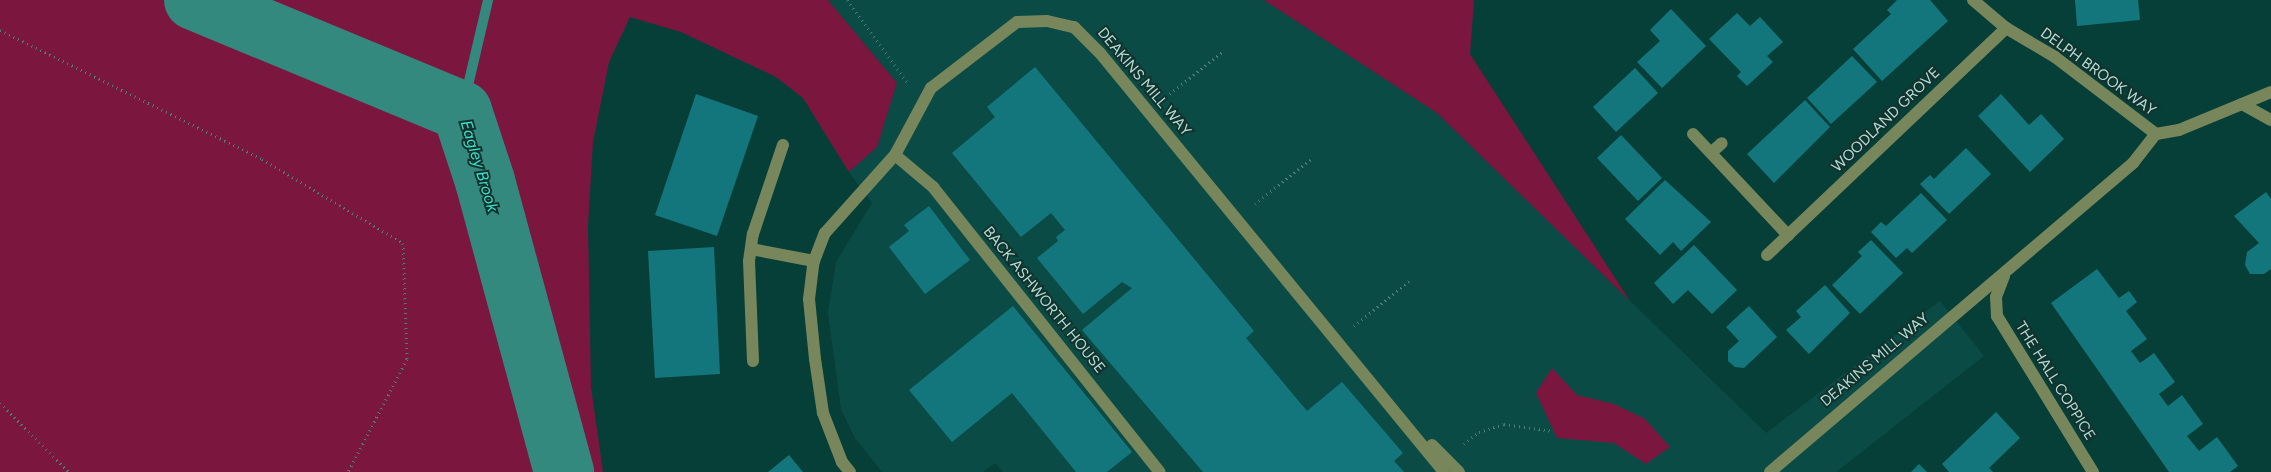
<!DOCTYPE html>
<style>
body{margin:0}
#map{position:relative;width:2271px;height:472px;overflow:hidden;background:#063f38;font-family:Figtree,sans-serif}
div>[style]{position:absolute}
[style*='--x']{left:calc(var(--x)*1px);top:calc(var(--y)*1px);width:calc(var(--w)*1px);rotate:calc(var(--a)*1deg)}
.built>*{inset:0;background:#0a4c45}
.green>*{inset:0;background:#7b173e}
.stream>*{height:10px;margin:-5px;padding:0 5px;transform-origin:5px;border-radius:5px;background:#34897e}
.river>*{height:60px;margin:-30px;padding:0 30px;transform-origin:30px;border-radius:30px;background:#34897e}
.building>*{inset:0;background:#14767d}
.path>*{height:3px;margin-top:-1.5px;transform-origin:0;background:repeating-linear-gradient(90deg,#4a7e76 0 1px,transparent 0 5px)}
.minor>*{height:12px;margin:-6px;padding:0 6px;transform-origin:6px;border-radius:6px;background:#78865c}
span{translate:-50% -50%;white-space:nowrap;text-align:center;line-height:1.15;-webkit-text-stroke:4px #13322d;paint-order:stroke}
.street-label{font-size:15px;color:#b2ddd5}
.water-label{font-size:16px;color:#3ae1cd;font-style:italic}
</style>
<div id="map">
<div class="built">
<div style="clip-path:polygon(828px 0,1264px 0,1437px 113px,1766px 433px,1940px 301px,1984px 356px,1836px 472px,1003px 472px,995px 463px,983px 472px,882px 472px,855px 438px,841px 409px,828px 313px,836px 262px,872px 203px,849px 172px,877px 147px,897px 83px)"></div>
</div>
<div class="green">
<div style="clip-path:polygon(0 0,828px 0,897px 83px,877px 147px,849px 172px,803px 98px,776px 77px,681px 32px,630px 17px,609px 62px,593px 142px,588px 226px,591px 387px,603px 472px,0 472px)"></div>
<div style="clip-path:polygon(1264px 0,1474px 0,1470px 54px,1630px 301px,1437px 113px)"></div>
<div style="clip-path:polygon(1552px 368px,1577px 395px,1614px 404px,1645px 419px,1670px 447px,1646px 464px,1614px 443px,1557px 438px,1536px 393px)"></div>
</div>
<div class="stream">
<div style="--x:462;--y:111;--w:114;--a:-76.8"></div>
</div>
<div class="river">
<div style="--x:194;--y:0;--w:290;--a:22.5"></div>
<div style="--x:462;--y:111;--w:74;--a:71.8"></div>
<div style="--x:485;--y:181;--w:302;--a:74.8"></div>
</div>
<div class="building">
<div style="clip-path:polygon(1897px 0,1930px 0,1948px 21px,1882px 81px,1853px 49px,1891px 14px,1887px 10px)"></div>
<div style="clip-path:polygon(2075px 0,2138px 0,2140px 20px,2077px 26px)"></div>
<div style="clip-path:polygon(1671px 9px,1706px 46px,1662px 88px,1637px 62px,1660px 41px,1650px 30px)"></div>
<div style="clip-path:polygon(1737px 13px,1750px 26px,1760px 17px,1783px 42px,1767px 56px,1773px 62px,1747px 86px,1737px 76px,1741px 72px,1709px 39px)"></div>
<div style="clip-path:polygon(1852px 56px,1877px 82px,1831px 124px,1807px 98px)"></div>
<div style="clip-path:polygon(1035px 67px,1254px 331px,1246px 338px,1307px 411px,1342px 382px,1403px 453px,1394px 461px,1404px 472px,1203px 472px,1082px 330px,1132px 288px,1122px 282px,1083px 314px,1037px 258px,1058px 241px,1056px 237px,1065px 230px,1051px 213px,1021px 237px,952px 153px,995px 117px,987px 107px)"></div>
<div style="clip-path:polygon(1635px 68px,1658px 93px,1616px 132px,1593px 107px)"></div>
<div style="clip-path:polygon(696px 94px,758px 116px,717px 236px,655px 215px)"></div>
<div style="clip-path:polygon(2001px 94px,2029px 125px,2041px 114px,2064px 139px,2030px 172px,1978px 116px)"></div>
<div style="clip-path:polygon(1805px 100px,1830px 127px,1774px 183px,1747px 154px)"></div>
<div style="clip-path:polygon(1621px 135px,1662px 178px,1638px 201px,1597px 158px)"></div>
<div style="clip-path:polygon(1966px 148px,1991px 174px,1949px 214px,1920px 184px,1930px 175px,1934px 179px)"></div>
<div style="clip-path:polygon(1665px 180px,1711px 222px,1681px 251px,1673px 242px,1660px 255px,1625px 219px)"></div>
<div style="clip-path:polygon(2266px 192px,2271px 199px,2271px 269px,2264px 274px,2250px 274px,2245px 265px,2247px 252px,2259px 243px,2234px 216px)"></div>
<div style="clip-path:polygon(1921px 193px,1947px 220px,1912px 253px,1907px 248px,1896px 258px,1871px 232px,1881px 222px,1886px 226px)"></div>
<div style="clip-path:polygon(929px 206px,970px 260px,925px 294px,889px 247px,909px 231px,904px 225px)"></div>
<div style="clip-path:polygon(1871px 240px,1903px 273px,1860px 314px,1832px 285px,1862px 256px,1858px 252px)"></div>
<div style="clip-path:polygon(1694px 245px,1737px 290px,1712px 314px,1688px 290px,1673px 304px,1654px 283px)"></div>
<div style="clip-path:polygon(714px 247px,720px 374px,655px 378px,648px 251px)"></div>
<div style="clip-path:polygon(2097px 269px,2119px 298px,2129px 291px,2137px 302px,2126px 311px,2147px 339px,2131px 351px,2140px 363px,2154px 353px,2175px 382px,2159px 394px,2168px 406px,2182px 395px,2203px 424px,2187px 436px,2199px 451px,2217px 437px,2238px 466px,2230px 472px,2169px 472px,2051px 303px)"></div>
<div style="clip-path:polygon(1825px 285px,1850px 313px,1809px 354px,1786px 330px,1801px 317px,1796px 311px)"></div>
<div style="clip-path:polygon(1013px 306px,1132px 452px,1107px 472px,1076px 472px,1012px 393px,952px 442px,909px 390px)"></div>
<div style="clip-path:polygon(1749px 306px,1777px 337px,1744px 368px,1735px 367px,1728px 361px,1728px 351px,1739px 341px,1726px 327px)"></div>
<div style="clip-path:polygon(1996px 412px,2020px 438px,1989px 468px,1993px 472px,1949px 472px,1942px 464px)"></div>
<div style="clip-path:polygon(789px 455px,803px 472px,768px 472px)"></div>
<div style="clip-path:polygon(1919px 464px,1927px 472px,1911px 472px)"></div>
</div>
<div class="path">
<div style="--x:847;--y:0;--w:102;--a:53.8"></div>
<div style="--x:0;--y:30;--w:292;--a:26.2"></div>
<div style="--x:262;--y:159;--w:164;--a:30.8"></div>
<div style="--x:403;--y:243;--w:116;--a:88"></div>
<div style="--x:407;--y:359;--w:127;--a:117.6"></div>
<div style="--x:1166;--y:97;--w:72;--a:-38.8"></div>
<div style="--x:1255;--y:204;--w:72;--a:-38.8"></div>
<div style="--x:1354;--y:326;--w:72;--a:-39.4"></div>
<div style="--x:0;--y:403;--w:98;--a:45"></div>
<div style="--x:1464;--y:444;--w:19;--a:-39"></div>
<div style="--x:1479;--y:432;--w:26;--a:-18"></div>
<div style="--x:1504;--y:424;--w:49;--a:8.3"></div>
</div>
<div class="minor">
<div style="--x:1973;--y:0;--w:43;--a:40.3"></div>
<div style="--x:2006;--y:28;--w:57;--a:30.6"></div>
<div style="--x:2055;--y:57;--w:127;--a:37.3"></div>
<div style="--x:2242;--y:104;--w:33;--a:29"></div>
<div style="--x:1693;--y:134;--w:139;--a:46.8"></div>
<div style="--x:1712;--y:152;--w:13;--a:-42"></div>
<div style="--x:895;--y:155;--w:50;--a:40.1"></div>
<div style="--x:933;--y:187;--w:364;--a:51.5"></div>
<div style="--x:751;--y:249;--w:64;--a:10.8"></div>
<div style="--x:1767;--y:255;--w:330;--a:-43.5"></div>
<div style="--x:2004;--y:276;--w:22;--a:111"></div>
<div style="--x:1996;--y:297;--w:19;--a:87"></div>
<div style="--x:1997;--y:316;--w:183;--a:58.4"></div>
<div style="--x:753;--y:361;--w:100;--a:-92.3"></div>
<div style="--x:749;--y:261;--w:27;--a:-82"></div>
<div style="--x:753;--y:234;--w:94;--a:-71.4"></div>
<div style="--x:1432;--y:445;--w:38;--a:45"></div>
<div style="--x:850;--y:472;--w:13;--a:-129"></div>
<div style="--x:842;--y:462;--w:53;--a:-111.2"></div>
<div style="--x:823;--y:413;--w:55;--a:-98.4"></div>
<div style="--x:815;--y:359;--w:60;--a:-95.7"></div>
<div style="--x:809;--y:299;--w:38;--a:-83"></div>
<div style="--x:814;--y:261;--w:30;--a:-69"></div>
<div style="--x:825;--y:233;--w:105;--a:-48.1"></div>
<div style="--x:895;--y:155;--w:76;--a:-61.8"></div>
<div style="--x:931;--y:88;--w:108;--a:-37.5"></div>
<div style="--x:1017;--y:22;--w:30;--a:-2"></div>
<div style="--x:1047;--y:21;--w:28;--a:13"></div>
<div style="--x:1074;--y:27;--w:37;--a:45"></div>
<div style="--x:1100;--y:53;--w:542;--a:50.61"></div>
<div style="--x:1770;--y:472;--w:477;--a:-40.4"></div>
<div style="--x:2133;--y:163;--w:37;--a:-52"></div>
<div style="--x:2156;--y:134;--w:23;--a:-10"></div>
<div style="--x:2179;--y:130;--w:100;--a:-22.4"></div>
</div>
<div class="street-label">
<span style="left:2098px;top:72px;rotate:36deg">DELPH BROOK WAY</span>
<span style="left:1144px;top:82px;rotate:50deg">DEAKINS MILL WAY</span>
<span style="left:1886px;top:120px;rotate:-44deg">WOODLAND GROVE</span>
<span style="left:1044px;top:300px;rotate:51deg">BACK ASHWORTH HOUSE</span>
<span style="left:1875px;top:360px;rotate:-40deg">DEAKINS MILL WAY</span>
<span style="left:2055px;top:381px;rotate:58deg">THE HALL COPPICE</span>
</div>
<div class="water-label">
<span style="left:479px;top:166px;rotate:73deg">Eagley Brook</span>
</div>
</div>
